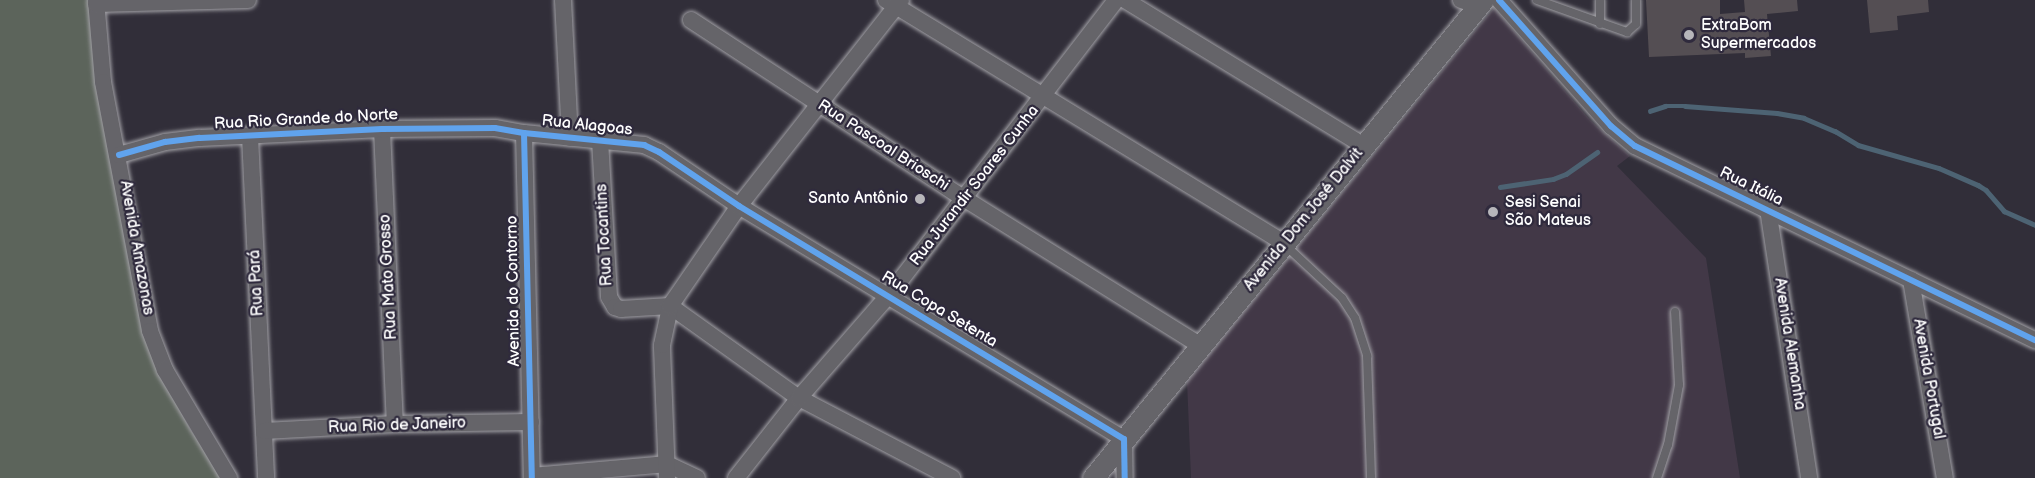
<!DOCTYPE html>
<meta charset="utf-8">
<style>
body{margin:0}
#map{position:relative;width:2035px;height:478px;overflow:hidden;background:#312e39;font-family:"Balsamiq Sans",sans-serif}
div>[style]{position:absolute}
[style*='--x']{left:calc(var(--x)*1px);top:calc(var(--y)*1px);width:calc(var(--w)*1px);rotate:calc(var(--a)*1deg)}
.built>*{inset:0;background:#423847}
.green>*{inset:0;background:#5c645b}
.stream>*{height:4.5px;margin:-2.25px;padding:0 2.25px;transform-origin:2.25px;border-radius:2.25px;background:#4d6373}
.building>*{inset:0;background:#544e53}
.roads{filter:drop-shadow(0 0 2px #a2a1a6) drop-shadow(0 0 2px #a2a1a6)}
.service>*{height:8px;margin:-4px;padding:0 4px;transform-origin:4px;border-radius:4px;background:#656469}
.minor>*{height:16px;margin:-8px;padding:0 8px;transform-origin:8px;border-radius:8px;background:#656469}
.tertiary>*{height:21px;margin:-10.5px;padding:0 10.5px;transform-origin:10.5px;border-radius:10.5px;background:#656469}
.cycleway>*{height:6px;margin:-3px;padding:0 3px;transform-origin:3px;border-radius:3px;background:#60a3ed}
.dots>*{width:16px;height:16px;translate:-50% -50%;box-sizing:border-box;border:3px solid #2f2a3d;border-radius:50%}
span{translate:-50% -50%;white-space:nowrap;text-align:center;line-height:1.15;-webkit-text-stroke:4.5px #2f2a3d;paint-order:stroke}
.poi-label{font-size:16px;color:#fff}
.left{translate:0 -50%;text-align:left}
.right{translate:-100% -50%;text-align:right}
.street-label{font-size:16px;color:#fff}
</style>
<div id="map">
<div class="built">
<div style="clip-path:polygon(1494px 8px,1590px 120px,1630px 156px,1617px 166px,1706px 258px,1740px 478px,1191px 478px,1187px 381px)"></div>
</div>
<div class="green">
<div style="clip-path:polygon(0 0,89px 0,154px 362px,190px 429px,222px 478px,0 478px)"></div>
</div>
<div class="stream">
<div style="--x:1650;--y:111;--w:16;--a:-18"></div>
<div style="--x:1665;--y:106;--w:20;--a:0"></div>
<div style="--x:1685;--y:106;--w:92;--a:4.4"></div>
<div style="--x:1777;--y:113;--w:27;--a:10"></div>
<div style="--x:1804;--y:118;--w:34;--a:23"></div>
<div style="--x:1835;--y:131;--w:27;--a:31"></div>
<div style="--x:1858;--y:145;--w:84;--a:15.9"></div>
<div style="--x:1939;--y:168;--w:43;--a:23.6"></div>
<div style="--x:1978;--y:185;--w:9;--a:32"></div>
<div style="--x:1986;--y:190;--w:28;--a:49"></div>
<div style="--x:2004;--y:211;--w:34;--a:24"></div>
<div style="--x:1500;--y:187;--w:54;--a:-8.6"></div>
<div style="--x:1553;--y:179;--w:14;--a:-21"></div>
<div style="--x:1566;--y:174;--w:38;--a:-35"></div>
</div>
<div class="building">
<div style="clip-path:polygon(1646px 0,1720px 0,1720px 14px,1745px 12px,1744px 0,1797px 0,1798px 11px,1767px 14px,1771px 56px,1745px 58px,1745px 53px,1649px 57px)"></div>
<div style="clip-path:polygon(1867px 0,1928px 0,1929px 12px,1897px 16px,1898px 30px,1870px 33px)"></div>
</div>
<div class="roads">
<div class="service">
<div style="--x:1537;--y:0;--w:96;--a:19.6"></div>
<div style="--x:1627;--y:32;--w:12;--a:-42"></div>
<div style="--x:1636;--y:24;--w:24;--a:-90"></div>
<div style="--x:1600;--y:0;--w:24;--a:90"></div>
<div style="--x:1285;--y:245;--w:78;--a:42.9"></div>
<div style="--x:1342;--y:298;--w:24;--a:57"></div>
<div style="--x:1355;--y:318;--w:40;--a:72"></div>
<div style="--x:1367;--y:356;--w:122;--a:88.1"></div>
<div style="--x:1657;--y:478;--w:35;--a:-72"></div>
<div style="--x:1668;--y:445;--w:61;--a:-79.6"></div>
<div style="--x:1679;--y:385;--w:73;--a:-93.1"></div>
</div>
<div class="minor">
<div style="--x:96;--y:0;--w:82;--a:85.1"></div>
<div style="--x:103;--y:82;--w:253;--a:79.3"></div>
<div style="--x:150;--y:331;--w:42;--a:69"></div>
<div style="--x:165;--y:370;--w:126;--a:59.3"></div>
<div style="--x:563;--y:0;--w:138;--a:87.1"></div>
<div style="--x:886;--y:0;--w:468;--a:31.4"></div>
<div style="--x:1125;--y:0;--w:280;--a:31.4"></div>
<div style="--x:1461;--y:0;--w:19;--a:18"></div>
<div style="--x:1499;--y:0;--w:169;--a:48.4"></div>
<div style="--x:1611;--y:126;--w:31;--a:40"></div>
<div style="--x:1635;--y:146;--w:445;--a:25.9"></div>
<div style="--x:96;--y:4;--w:152;--a:-1.5"></div>
<div style="--x:691;--y:20;--w:327;--a:33.2"></div>
<div style="--x:965;--y:199;--w:277;--a:31.9"></div>
<div style="--x:382;--y:129;--w:295;--a:87.5"></div>
<div style="--x:524;--y:133;--w:121;--a:5.7"></div>
<div style="--x:644;--y:145;--w:17;--a:25"></div>
<div style="--x:659;--y:152;--w:97;--a:34"></div>
<div style="--x:739;--y:206;--w:450;--a:31.2"></div>
<div style="--x:1124;--y:439;--w:39;--a:89"></div>
<div style="--x:250;--y:136;--w:342;--a:87.3"></div>
<div style="--x:600;--y:140;--w:157;--a:86.7"></div>
<div style="--x:609;--y:297;--w:12;--a:59"></div>
<div style="--x:615;--y:307;--w:6;--a:18"></div>
<div style="--x:621;--y:309;--w:49;--a:-3.5"></div>
<div style="--x:119;--y:155;--w:48;--a:-15.8"></div>
<div style="--x:165;--y:142;--w:35;--a:-7"></div>
<div style="--x:200;--y:138;--w:182;--a:-2.8"></div>
<div style="--x:382;--y:129;--w:113;--a:-0.5"></div>
<div style="--x:495;--y:128;--w:29;--a:10"></div>
<div style="--x:524;--y:133;--w:345;--a:88.7"></div>
<div style="--x:1768;--y:209;--w:272;--a:81.3"></div>
<div style="--x:1911;--y:280;--w:201;--a:80.3"></div>
<div style="--x:670;--y:306;--w:158;--a:35.5"></div>
<div style="--x:799;--y:398;--w:173;--a:27.6"></div>
<div style="--x:264;--y:431;--w:131;--a:-3.1"></div>
<div style="--x:395;--y:424;--w:136;--a:-0.8"></div>
<div style="--x:532;--y:476;--w:136;--a:-5.1"></div>
<div style="--x:667;--y:464;--w:33;--a:25"></div>
<div style="--x:667;--y:478;--w:133;--a:-92.2"></div>
<div style="--x:662;--y:345;--w:40;--a:-78"></div>
<div style="--x:670;--y:306;--w:121;--a:-55.4"></div>
<div style="--x:739;--y:206;--w:262;--a:-51.8"></div>
<div style="--x:736;--y:478;--w:102;--a:-51.8"></div>
<div style="--x:799;--y:398;--w:137;--a:-48.9"></div>
<div style="--x:889;--y:295;--w:372;--a:-52.4"></div>
</div>
<div class="tertiary">
<div style="--x:1093;--y:478;--w:617;--a:-50.79"></div>
</div>
</div>
<div class="cycleway">
<div style="--x:1499;--y:0;--w:169;--a:48.4"></div>
<div style="--x:1611;--y:126;--w:31;--a:40"></div>
<div style="--x:1635;--y:146;--w:445;--a:25.9"></div>
<div style="--x:524;--y:133;--w:121;--a:5.7"></div>
<div style="--x:644;--y:145;--w:17;--a:25"></div>
<div style="--x:659;--y:152;--w:97;--a:34"></div>
<div style="--x:739;--y:206;--w:450;--a:31.2"></div>
<div style="--x:1124;--y:439;--w:39;--a:89"></div>
<div style="--x:119;--y:155;--w:48;--a:-15.8"></div>
<div style="--x:165;--y:142;--w:35;--a:-7"></div>
<div style="--x:200;--y:138;--w:182;--a:-2.8"></div>
<div style="--x:382;--y:129;--w:113;--a:-0.5"></div>
<div style="--x:495;--y:128;--w:29;--a:10"></div>
<div style="--x:524;--y:133;--w:345;--a:88.7"></div>
</div>
<div class="dots">
<div style="left:1689px;top:35px;background:#b7b6ba"></div>
<div style="left:920px;top:199px;background:#b7b6ba"></div>
<div style="left:1493px;top:212px;background:#b7b6ba"></div>
</div>
<div class="poi-label">
<span class="left" style="left:1701px;top:35px">ExtraBom<br>Supermercados</span>
<span class="right" style="left:908px;top:199px">Santo Antônio</span>
<span class="left" style="left:1505px;top:212px">Sesi Senai<br>São Mateus</span>
</div>
<div class="street-label">
<span style="left:306px;top:120px;rotate:-3deg">Rua Rio Grande do Norte</span>
<span style="left:587px;top:126px;rotate:6deg">Rua Alagoas</span>
<span style="left:883px;top:146px;rotate:33deg">Rua Pascoal Brioschi</span>
<span style="left:975px;top:186px;rotate:-52deg">Rua Jurandir Soares Cunha</span>
<span style="left:1751px;top:187px;rotate:26deg">Rua Itália</span>
<span style="left:1304px;top:220px;rotate:-51deg">Avenida Dom José Dalvit</span>
<span style="left:605px;top:235px;rotate:-93deg">Rua Tocantins</span>
<span style="left:136px;top:248px;rotate:80deg">Avenida Amazonas</span>
<span style="left:389px;top:277px;rotate:-93deg">Rua Mato Grosso</span>
<span style="left:257px;top:283px;rotate:-93deg">Rua Pará</span>
<span style="left:514px;top:291px;rotate:-91deg">Avenida do Contorno</span>
<span style="left:939px;top:310px;rotate:31deg">Rua Copa Setenta</span>
<span style="left:1789px;top:344px;rotate:81deg">Avenida Alemanha</span>
<span style="left:1928px;top:379px;rotate:80deg">Avenida Portugal</span>
<span style="left:397px;top:426px;rotate:-2deg">Rua Rio de Janeiro</span>
</div>
</div>
